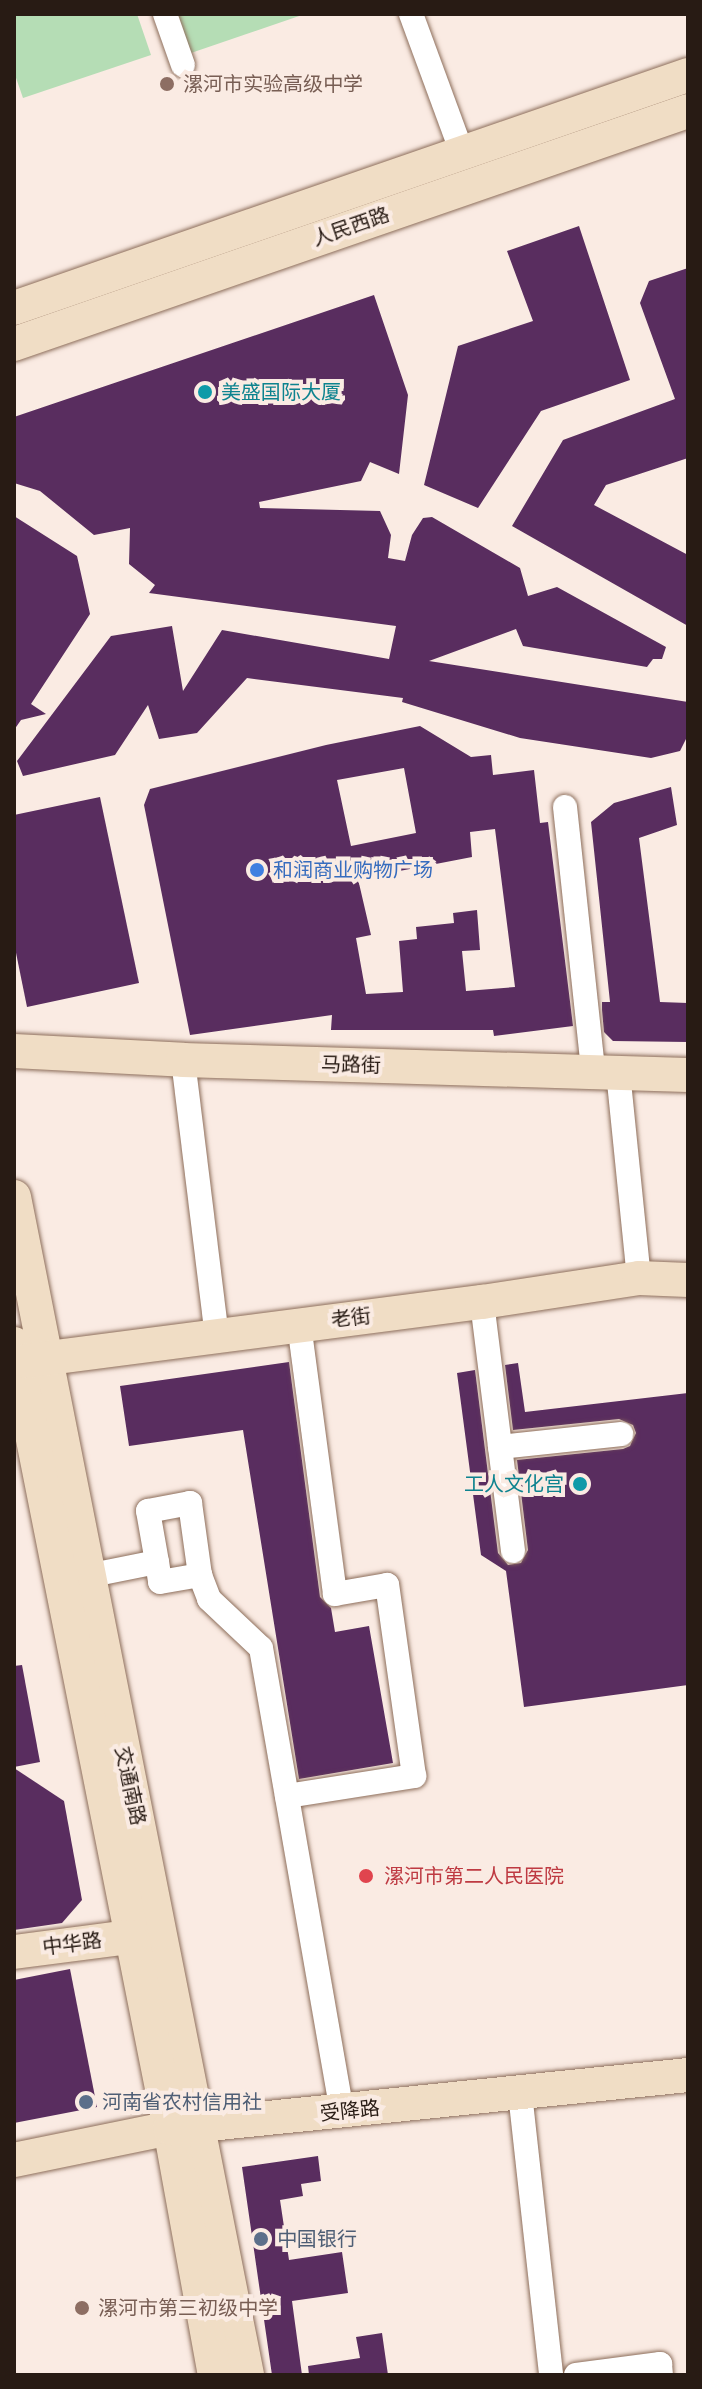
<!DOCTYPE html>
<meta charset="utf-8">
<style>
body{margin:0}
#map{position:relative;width:702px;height:2389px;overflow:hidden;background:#faebe3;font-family:Montserrat,"Noto Sans SC",sans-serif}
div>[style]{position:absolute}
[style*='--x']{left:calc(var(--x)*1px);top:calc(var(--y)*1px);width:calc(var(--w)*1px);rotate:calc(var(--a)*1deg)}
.green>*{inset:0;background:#b5ddb5}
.building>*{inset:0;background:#592d5f}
.roads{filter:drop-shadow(0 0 2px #8d6e5b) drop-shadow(0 0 2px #8d6e5b)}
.street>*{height:24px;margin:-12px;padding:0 12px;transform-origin:12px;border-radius:12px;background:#fff}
.secondary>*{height:34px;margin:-17px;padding:0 17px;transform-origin:17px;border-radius:17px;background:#f0ddc5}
.dots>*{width:22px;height:22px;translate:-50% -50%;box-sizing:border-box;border:4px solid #faebe3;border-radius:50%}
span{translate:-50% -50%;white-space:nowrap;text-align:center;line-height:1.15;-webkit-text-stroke:8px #faebe3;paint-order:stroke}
.education-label{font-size:20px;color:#785e54}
.left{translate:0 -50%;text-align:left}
.street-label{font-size:20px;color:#281b14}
.culture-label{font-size:20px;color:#0d838f}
.right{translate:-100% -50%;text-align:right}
.shop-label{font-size:20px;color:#366cbe}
.health-label{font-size:20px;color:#be3a42}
.service-label{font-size:20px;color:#4e5e75}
.frame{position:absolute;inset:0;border:16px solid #281b14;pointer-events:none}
</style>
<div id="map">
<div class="green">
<div style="clip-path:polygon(14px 14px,137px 14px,151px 55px,23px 98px,14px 72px)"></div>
<div style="clip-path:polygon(178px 14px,305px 14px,191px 53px)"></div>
</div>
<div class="building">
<div style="clip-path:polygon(579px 226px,630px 380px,541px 411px,478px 508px,424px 485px,458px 346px,533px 321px,507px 251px)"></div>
<div style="clip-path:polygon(688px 268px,688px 458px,606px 485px,594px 505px,688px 555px,688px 626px,512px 526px,563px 440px,675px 399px,640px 303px,649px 281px)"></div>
<div style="clip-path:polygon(374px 295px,408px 395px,399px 474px,370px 462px,361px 481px,259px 502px,260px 508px,380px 511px,391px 535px,388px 558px,405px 561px,412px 535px,423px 518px,432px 517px,520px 568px,528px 596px,557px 587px,666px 647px,662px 659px,653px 659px,647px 667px,523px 646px,516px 629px,429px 661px,688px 702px,688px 735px,680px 751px,651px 758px,520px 738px,402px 702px,403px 698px,247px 678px,197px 733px,159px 739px,148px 705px,115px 755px,23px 776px,17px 761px,111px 636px,172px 626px,183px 691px,222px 630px,389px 659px,396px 626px,149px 593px,155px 585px,129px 564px,130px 528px,94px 535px,40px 491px,14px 483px,14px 417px)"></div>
<div style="clip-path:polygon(14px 516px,77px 556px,90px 614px,31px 704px,46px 714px,21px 720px,14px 730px)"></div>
<div style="clip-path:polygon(evenodd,420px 726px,471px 757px,491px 755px,493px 775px,534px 770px,540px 823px,548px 822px,573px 1026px,494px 1036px,493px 1030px,331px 1030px,332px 1015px,190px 1035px,144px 805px,150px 789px,326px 745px,420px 726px,404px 768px,416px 833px,351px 846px,337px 780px,404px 768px,420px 726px,495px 829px,515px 987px,466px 991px,462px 951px,480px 950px,477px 910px,453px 913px,454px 923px,416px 927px,417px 939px,399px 941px,403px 992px,366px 994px,356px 938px,371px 935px,358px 879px,472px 857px,470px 832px,495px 829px)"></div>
<div style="clip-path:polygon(671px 787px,677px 825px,639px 838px,660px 1002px,688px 1003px,688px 1042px,613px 1041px,604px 1032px,602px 1010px,602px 1002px,610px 1002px,591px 822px,614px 803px)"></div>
<div style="clip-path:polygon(100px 797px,139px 983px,27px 1007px,14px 943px,14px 815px)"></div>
<div style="clip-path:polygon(289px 1362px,320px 1597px,331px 1608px,335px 1632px,369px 1626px,393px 1763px,299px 1779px,243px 1430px,129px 1446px,120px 1386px)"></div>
<div style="clip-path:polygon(518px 1363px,525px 1412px,688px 1393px,688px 1685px,524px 1707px,506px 1571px,481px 1555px,457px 1373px,475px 1370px,498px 1553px,508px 1565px,521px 1563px,528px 1550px,517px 1460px,623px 1449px,630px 1446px,636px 1433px,633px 1425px,619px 1419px,513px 1430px,505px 1365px)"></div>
<div style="clip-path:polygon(22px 1665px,40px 1762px,14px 1767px,14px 1666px)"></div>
<div style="clip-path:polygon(14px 1768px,64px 1801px,82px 1900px,62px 1923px,14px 1930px)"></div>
<div style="clip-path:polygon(70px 1969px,97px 2107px,14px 2123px,14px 1980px)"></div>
<div style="clip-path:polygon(318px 2156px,321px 2181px,301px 2184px,303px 2196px,280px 2200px,289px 2260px,342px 2252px,348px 2293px,292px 2301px,302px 2375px,272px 2375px,242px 2167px)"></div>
<div style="clip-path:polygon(382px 2333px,388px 2375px,309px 2375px,308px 2366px,360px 2358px,356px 2337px)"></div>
</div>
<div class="roads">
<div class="street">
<div style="--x:165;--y:14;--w:54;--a:70.6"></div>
<div style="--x:411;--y:14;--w:150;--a:69.8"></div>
<div style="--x:565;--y:807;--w:265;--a:83.9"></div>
<div style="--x:183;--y:1060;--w:277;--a:83"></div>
<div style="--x:618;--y:1072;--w:207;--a:84.2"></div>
<div style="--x:482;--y:1302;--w:251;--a:82.9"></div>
<div style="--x:500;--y:1447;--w:122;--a:-6.1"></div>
<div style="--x:157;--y:1562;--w:20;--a:81"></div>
<div style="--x:160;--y:1582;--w:41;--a:-9.9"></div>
<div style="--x:87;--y:1576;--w:71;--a:-11.3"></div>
<div style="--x:157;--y:1562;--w:52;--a:-100"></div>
<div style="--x:148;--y:1511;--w:43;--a:-10.8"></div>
<div style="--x:190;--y:1503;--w:73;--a:82.1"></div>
<div style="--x:200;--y:1575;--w:26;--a:69"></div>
<div style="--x:209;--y:1599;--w:71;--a:43.3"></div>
<div style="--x:261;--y:1648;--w:472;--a:80.1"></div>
<div style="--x:287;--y:1796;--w:129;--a:-8.9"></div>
<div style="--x:414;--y:1776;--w:193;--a:-98"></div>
<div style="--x:387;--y:1585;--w:53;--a:170.2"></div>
<div style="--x:335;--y:1594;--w:271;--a:-97.6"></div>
<div style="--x:520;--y:2093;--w:284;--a:83.7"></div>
<div style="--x:576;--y:2375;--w:85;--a:-7.5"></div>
<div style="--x:660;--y:2364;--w:11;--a:85"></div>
</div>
<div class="secondary">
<div style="--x:14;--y:308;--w:713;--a:-19.07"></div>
<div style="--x:14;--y:344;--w:713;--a:-19.07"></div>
<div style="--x:14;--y:1051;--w:169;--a:3"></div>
<div style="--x:183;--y:1060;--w:505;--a:1.7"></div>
<div style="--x:14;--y:1197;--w:1201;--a:78.81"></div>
<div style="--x:14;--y:1344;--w:799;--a:78.75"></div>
<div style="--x:170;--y:2128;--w:251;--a:79.7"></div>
<div style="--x:26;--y:1361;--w:460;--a:-7.4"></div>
<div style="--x:482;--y:1302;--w:159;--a:-8.7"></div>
<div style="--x:639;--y:1278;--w:49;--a:2.3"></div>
<div style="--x:14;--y:1952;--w:117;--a:-7.4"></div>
<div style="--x:14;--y:2160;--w:159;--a:-11.6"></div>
<div style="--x:170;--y:2128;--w:521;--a:-5.84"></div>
</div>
</div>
<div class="dots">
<div style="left:167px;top:84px;background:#8d6e63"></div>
<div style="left:205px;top:392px;background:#0f9aa8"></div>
<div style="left:257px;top:870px;background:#3f7fe0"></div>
<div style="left:580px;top:1484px;background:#0f9aa8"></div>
<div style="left:366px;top:1876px;background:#e0444e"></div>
<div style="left:86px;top:2102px;background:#5c6f8a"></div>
<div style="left:261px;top:2239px;background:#5c6f8a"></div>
<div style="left:82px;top:2308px;background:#8d6e63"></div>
</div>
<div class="education-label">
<span class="left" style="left:183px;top:84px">漯河市实验高级中学</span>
<span class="left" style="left:98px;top:2308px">漯河市第三初级中学</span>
</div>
<div class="street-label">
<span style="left:351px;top:227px;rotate:-19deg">人民西路</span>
<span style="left:351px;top:1065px;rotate:1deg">马路街</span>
<span style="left:351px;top:1318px;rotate:-7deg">老街</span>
<span style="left:130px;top:1786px;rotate:78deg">交通南路</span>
<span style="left:72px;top:1944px;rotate:-7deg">中华路</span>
<span style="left:350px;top:2111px;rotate:-6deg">受降路</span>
</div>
<div class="culture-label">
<span class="left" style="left:221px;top:392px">美盛国际大厦</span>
<span class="right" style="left:564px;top:1484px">工人文化宫</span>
</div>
<div class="shop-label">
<span class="left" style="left:273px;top:870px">和润商业购物广场</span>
</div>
<div class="health-label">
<span class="left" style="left:384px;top:1876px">漯河市第二人民医院</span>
</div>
<div class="service-label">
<span class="left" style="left:102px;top:2102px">河南省农村信用社</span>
<span class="left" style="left:277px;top:2239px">中国银行</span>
</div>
<div class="frame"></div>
</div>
